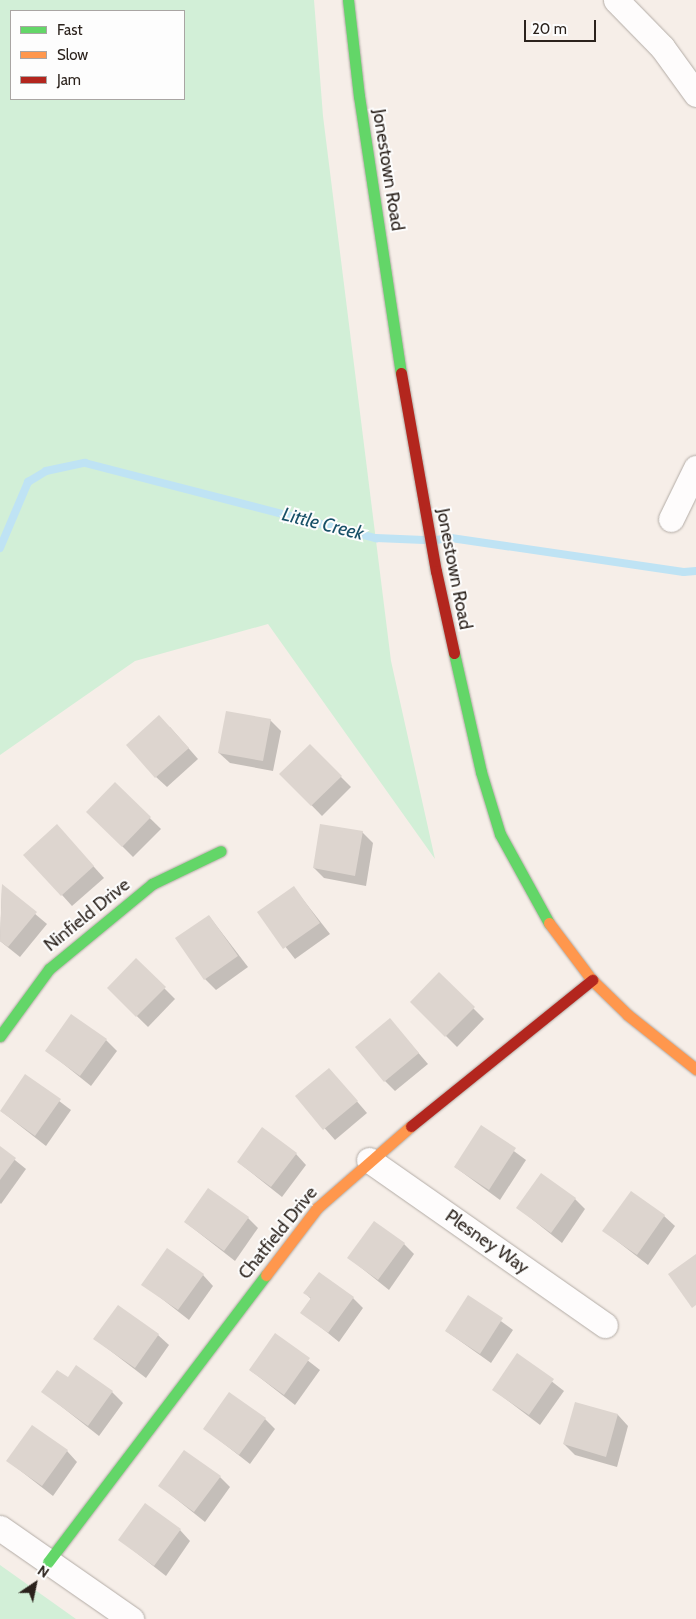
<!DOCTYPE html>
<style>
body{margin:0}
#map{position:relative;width:696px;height:1619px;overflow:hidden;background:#f6eee8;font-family:Cabin,sans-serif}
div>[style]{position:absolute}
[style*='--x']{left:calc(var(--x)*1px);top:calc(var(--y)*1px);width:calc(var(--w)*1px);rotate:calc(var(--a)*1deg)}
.green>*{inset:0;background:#d2efd7}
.shadow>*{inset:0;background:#0003}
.stream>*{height:8px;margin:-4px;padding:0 4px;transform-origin:4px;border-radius:4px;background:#bfe3f4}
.building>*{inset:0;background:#ddd5cf}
.roads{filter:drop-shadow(0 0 1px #b2aba5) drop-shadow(0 0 1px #b2aba5)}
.street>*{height:25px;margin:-12.5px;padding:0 12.5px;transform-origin:12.5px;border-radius:12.5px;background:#fefcfc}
.fast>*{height:11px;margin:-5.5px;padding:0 5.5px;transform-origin:5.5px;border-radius:5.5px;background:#63d668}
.slow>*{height:11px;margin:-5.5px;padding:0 5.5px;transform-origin:5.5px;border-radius:5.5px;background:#ff974d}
.jam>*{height:11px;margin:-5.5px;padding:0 5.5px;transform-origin:5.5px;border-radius:5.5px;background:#b3261e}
span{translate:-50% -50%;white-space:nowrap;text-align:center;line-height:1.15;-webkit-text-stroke:4px #fdfdfd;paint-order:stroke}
.street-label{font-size:18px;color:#2b221c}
.water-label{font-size:19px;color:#185068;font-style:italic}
.legend{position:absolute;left:10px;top:10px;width:175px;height:90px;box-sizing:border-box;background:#fdfdfd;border:1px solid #a9a5a3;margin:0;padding:6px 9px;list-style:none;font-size:15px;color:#2b221c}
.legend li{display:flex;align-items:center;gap:10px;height:25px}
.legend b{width:25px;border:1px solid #a9a5a3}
.north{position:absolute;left:10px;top:1559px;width:50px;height:50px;-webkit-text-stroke:4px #fdfdfd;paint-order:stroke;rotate:34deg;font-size:14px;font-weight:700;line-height:20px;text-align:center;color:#2b221c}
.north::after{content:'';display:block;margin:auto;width:18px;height:22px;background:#2b221c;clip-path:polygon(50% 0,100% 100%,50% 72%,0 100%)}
.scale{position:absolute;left:524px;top:20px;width:72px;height:22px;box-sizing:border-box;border:2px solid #2b221c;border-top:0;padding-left:6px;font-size:15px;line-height:18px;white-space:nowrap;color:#2b221c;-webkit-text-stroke:4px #fdfdfd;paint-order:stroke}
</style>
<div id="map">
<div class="green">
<div style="clip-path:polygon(evenodd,0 0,314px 0,323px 116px,391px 661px,435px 859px,268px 624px,135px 661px,0 755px,0 0,184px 11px,184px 99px,11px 99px,11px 11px,184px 11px)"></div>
<div style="clip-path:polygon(0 1565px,76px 1619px,0 1619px)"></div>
</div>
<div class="shadow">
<div style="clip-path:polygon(270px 720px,281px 731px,273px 771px,230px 763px,219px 753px)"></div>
<div style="clip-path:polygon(170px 727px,198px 759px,167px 787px,156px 777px)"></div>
<div style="clip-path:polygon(310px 746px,351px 787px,322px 816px,281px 774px)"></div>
<div style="clip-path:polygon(115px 784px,161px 829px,133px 857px,88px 812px)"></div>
<div style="clip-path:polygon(362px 832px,373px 843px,366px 886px,324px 878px,314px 868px)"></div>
<div style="clip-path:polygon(67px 837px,104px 878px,72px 906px,62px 895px)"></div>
<div style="clip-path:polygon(2px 886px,47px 924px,20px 957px,0 941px)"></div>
<div style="clip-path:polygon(294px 888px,330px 934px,295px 959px,259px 913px)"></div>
<div style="clip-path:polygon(209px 916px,248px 967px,216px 990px,205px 979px)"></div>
<div style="clip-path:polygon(136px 960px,175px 999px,148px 1027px,108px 988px)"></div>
<div style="clip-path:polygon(439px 974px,484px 1019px,457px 1047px,412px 1002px)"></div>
<div style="clip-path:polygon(390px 1020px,428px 1064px,395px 1091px,385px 1081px)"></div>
<div style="clip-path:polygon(106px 1040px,117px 1051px,91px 1086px,46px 1050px)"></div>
<div style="clip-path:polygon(329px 1069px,367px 1113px,335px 1140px,297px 1097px)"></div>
<div style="clip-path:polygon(26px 1076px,71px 1110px,46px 1146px,1px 1111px)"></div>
<div style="clip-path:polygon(481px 1127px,526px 1160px,500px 1200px,455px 1167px)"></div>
<div style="clip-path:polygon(0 1148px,26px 1169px,1px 1204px,0 1203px)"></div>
<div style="clip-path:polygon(296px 1154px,306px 1165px,282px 1197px,238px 1162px)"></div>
<div style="clip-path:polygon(575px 1199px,585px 1209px,562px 1243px,518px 1208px)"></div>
<div style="clip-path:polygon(664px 1216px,675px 1226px,648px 1265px,604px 1231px)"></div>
<div style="clip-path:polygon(248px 1218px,258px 1228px,235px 1261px,185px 1222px)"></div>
<div style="clip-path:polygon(404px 1244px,414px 1254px,389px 1290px,349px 1258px)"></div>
<div style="clip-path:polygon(203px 1275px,213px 1286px,189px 1320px,143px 1284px)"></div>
<div style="clip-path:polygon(305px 1293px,353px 1298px,363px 1308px,339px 1342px,302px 1312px,311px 1299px)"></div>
<div style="clip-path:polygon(468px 1297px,513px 1330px,491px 1363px,446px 1331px)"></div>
<div style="clip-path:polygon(158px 1335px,169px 1345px,146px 1378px,95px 1339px)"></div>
<div style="clip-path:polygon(275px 1335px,320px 1370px,295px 1405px,250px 1370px)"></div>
<div style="clip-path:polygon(518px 1355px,564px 1391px,540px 1425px,494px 1390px)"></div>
<div style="clip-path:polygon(43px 1392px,112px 1392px,123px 1403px,99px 1436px)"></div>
<div style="clip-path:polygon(576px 1403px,618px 1415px,628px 1426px,617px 1467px,575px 1455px,564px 1444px)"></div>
<div style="clip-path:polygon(265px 1419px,275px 1429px,250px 1464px,205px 1429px)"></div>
<div style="clip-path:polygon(67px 1451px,77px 1462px,53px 1496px,8px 1461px)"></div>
<div style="clip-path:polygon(220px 1477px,230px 1487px,205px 1522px,160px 1486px)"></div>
<div style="clip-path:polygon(180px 1530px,190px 1541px,166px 1576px,120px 1540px)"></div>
</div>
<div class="stream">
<div style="--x:436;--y:540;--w:15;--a:-8"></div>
<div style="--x:451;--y:538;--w:235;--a:8.3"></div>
<div style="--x:684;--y:572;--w:12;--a:-5"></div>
<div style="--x:0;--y:548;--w:72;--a:-67"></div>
<div style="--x:28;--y:482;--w:21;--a:-31"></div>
<div style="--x:46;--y:471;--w:40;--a:-12"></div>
<div style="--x:85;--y:463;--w:301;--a:14.5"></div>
<div style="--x:376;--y:538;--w:48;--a:2.4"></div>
</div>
<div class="building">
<div style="clip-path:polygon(226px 711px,271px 719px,263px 761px,218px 753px)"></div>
<div style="clip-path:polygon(159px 715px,189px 748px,155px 778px,126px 745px)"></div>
<div style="clip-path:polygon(310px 744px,342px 776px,311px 806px,279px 774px)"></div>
<div style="clip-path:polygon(115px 782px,151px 817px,122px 847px,86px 812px)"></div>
<div style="clip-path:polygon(57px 824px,94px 866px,61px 896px,23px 855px)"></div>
<div style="clip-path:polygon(320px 824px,363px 831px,355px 876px,313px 868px)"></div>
<div style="clip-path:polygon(2px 884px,37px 912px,8px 947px,0 941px)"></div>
<div style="clip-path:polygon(294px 886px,320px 923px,283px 949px,257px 912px)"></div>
<div style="clip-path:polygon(209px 915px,238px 956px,204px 980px,175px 938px)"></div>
<div style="clip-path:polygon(136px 958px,166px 987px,136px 1017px,107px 988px)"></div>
<div style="clip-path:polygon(439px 972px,475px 1007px,445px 1037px,410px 1002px)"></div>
<div style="clip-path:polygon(71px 1014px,107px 1039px,80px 1076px,45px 1051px)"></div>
<div style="clip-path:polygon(390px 1018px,419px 1053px,384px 1082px,355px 1047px)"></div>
<div style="clip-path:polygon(329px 1068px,358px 1101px,323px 1130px,295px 1096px)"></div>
<div style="clip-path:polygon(25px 1074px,61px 1099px,35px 1136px,0 1111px)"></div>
<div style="clip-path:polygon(481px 1125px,516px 1148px,489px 1190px,454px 1167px)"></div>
<div style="clip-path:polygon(262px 1127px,297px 1153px,271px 1187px,237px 1162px)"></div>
<div style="clip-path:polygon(0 1146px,16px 1158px,0 1180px)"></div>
<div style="clip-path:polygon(541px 1173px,576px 1198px,551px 1233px,516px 1208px)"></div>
<div style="clip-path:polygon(208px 1188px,249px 1217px,224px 1251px,184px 1222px)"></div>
<div style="clip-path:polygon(631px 1191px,665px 1215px,637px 1255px,602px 1231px)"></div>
<div style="clip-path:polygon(374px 1221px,405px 1243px,378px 1280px,347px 1258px)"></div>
<div style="clip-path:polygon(167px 1248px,204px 1274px,178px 1310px,141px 1285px)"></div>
<div style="clip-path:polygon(696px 1254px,696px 1305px,692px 1308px,668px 1274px)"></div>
<div style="clip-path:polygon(319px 1272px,354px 1297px,328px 1333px,300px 1313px,311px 1298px,303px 1293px)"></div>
<div style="clip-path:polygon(468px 1295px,503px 1318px,480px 1354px,445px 1331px)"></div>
<div style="clip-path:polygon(118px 1305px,159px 1334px,135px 1368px,93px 1339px)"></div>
<div style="clip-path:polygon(275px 1333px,310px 1358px,284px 1395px,249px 1370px)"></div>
<div style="clip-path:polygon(517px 1353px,554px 1379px,529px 1415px,492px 1390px)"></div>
<div style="clip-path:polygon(76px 1365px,113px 1391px,88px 1426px,41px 1392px,57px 1370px,68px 1377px)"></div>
<div style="clip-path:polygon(229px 1392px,266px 1418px,239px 1455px,203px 1429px)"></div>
<div style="clip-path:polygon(575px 1402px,618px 1414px,606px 1457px,563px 1444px)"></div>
<div style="clip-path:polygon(32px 1425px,68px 1450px,42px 1486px,6px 1461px)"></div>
<div style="clip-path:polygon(184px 1450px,221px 1476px,194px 1512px,158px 1486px)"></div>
<div style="clip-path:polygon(145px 1503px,181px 1529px,154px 1566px,118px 1540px)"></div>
</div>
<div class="roads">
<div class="street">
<div style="--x:616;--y:0;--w:66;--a:45.6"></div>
<div style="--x:662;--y:47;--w:58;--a:54.1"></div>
<div style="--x:671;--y:519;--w:57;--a:-63.9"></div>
<div style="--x:369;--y:1160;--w:288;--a:35"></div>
<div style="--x:0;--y:1528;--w:160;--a:34.8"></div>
</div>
<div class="fast">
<div style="--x:348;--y:0;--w:97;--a:83.5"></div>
<div style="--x:359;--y:96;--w:280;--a:81.4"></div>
<div style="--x:454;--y:653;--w:122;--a:77.2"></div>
<div style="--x:481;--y:772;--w:65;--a:73"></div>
<div style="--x:500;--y:834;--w:102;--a:61.2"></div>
<div style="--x:0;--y:1036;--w:83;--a:-53.8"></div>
<div style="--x:49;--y:969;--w:134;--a:-39.5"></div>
<div style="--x:152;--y:884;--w:76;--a:-25.6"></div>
<div style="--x:48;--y:1562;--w:360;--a:-52.8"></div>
</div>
<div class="slow">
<div style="--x:549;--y:923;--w:71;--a:53"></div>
<div style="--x:592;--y:980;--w:50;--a:44.2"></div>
<div style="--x:628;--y:1015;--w:87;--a:38.5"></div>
<div style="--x:266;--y:1275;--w:84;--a:-52.7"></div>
<div style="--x:317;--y:1208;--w:125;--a:-41.1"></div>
</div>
<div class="jam">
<div style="--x:401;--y:373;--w:201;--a:80"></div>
<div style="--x:436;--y:571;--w:84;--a:77.6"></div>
<div style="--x:411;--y:1126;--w:233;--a:-38.9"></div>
</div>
</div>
<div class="street-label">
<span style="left:388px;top:170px;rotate:81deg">Jonestown Road</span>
<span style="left:454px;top:569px;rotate:79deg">Jonestown Road</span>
<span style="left:87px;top:915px;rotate:-39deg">Ninfield Drive</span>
<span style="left:278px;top:1233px;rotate:-51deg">Chatfield Drive</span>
<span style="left:487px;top:1242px;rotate:35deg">Plesney Way</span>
</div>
<div class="water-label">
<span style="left:323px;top:524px;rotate:14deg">Little Creek</span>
</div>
<ul class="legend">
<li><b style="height:6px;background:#63d668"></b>Fast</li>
<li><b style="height:6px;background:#ff974d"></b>Slow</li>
<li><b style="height:6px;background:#b3261e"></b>Jam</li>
</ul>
<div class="north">N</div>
<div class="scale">20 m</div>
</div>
